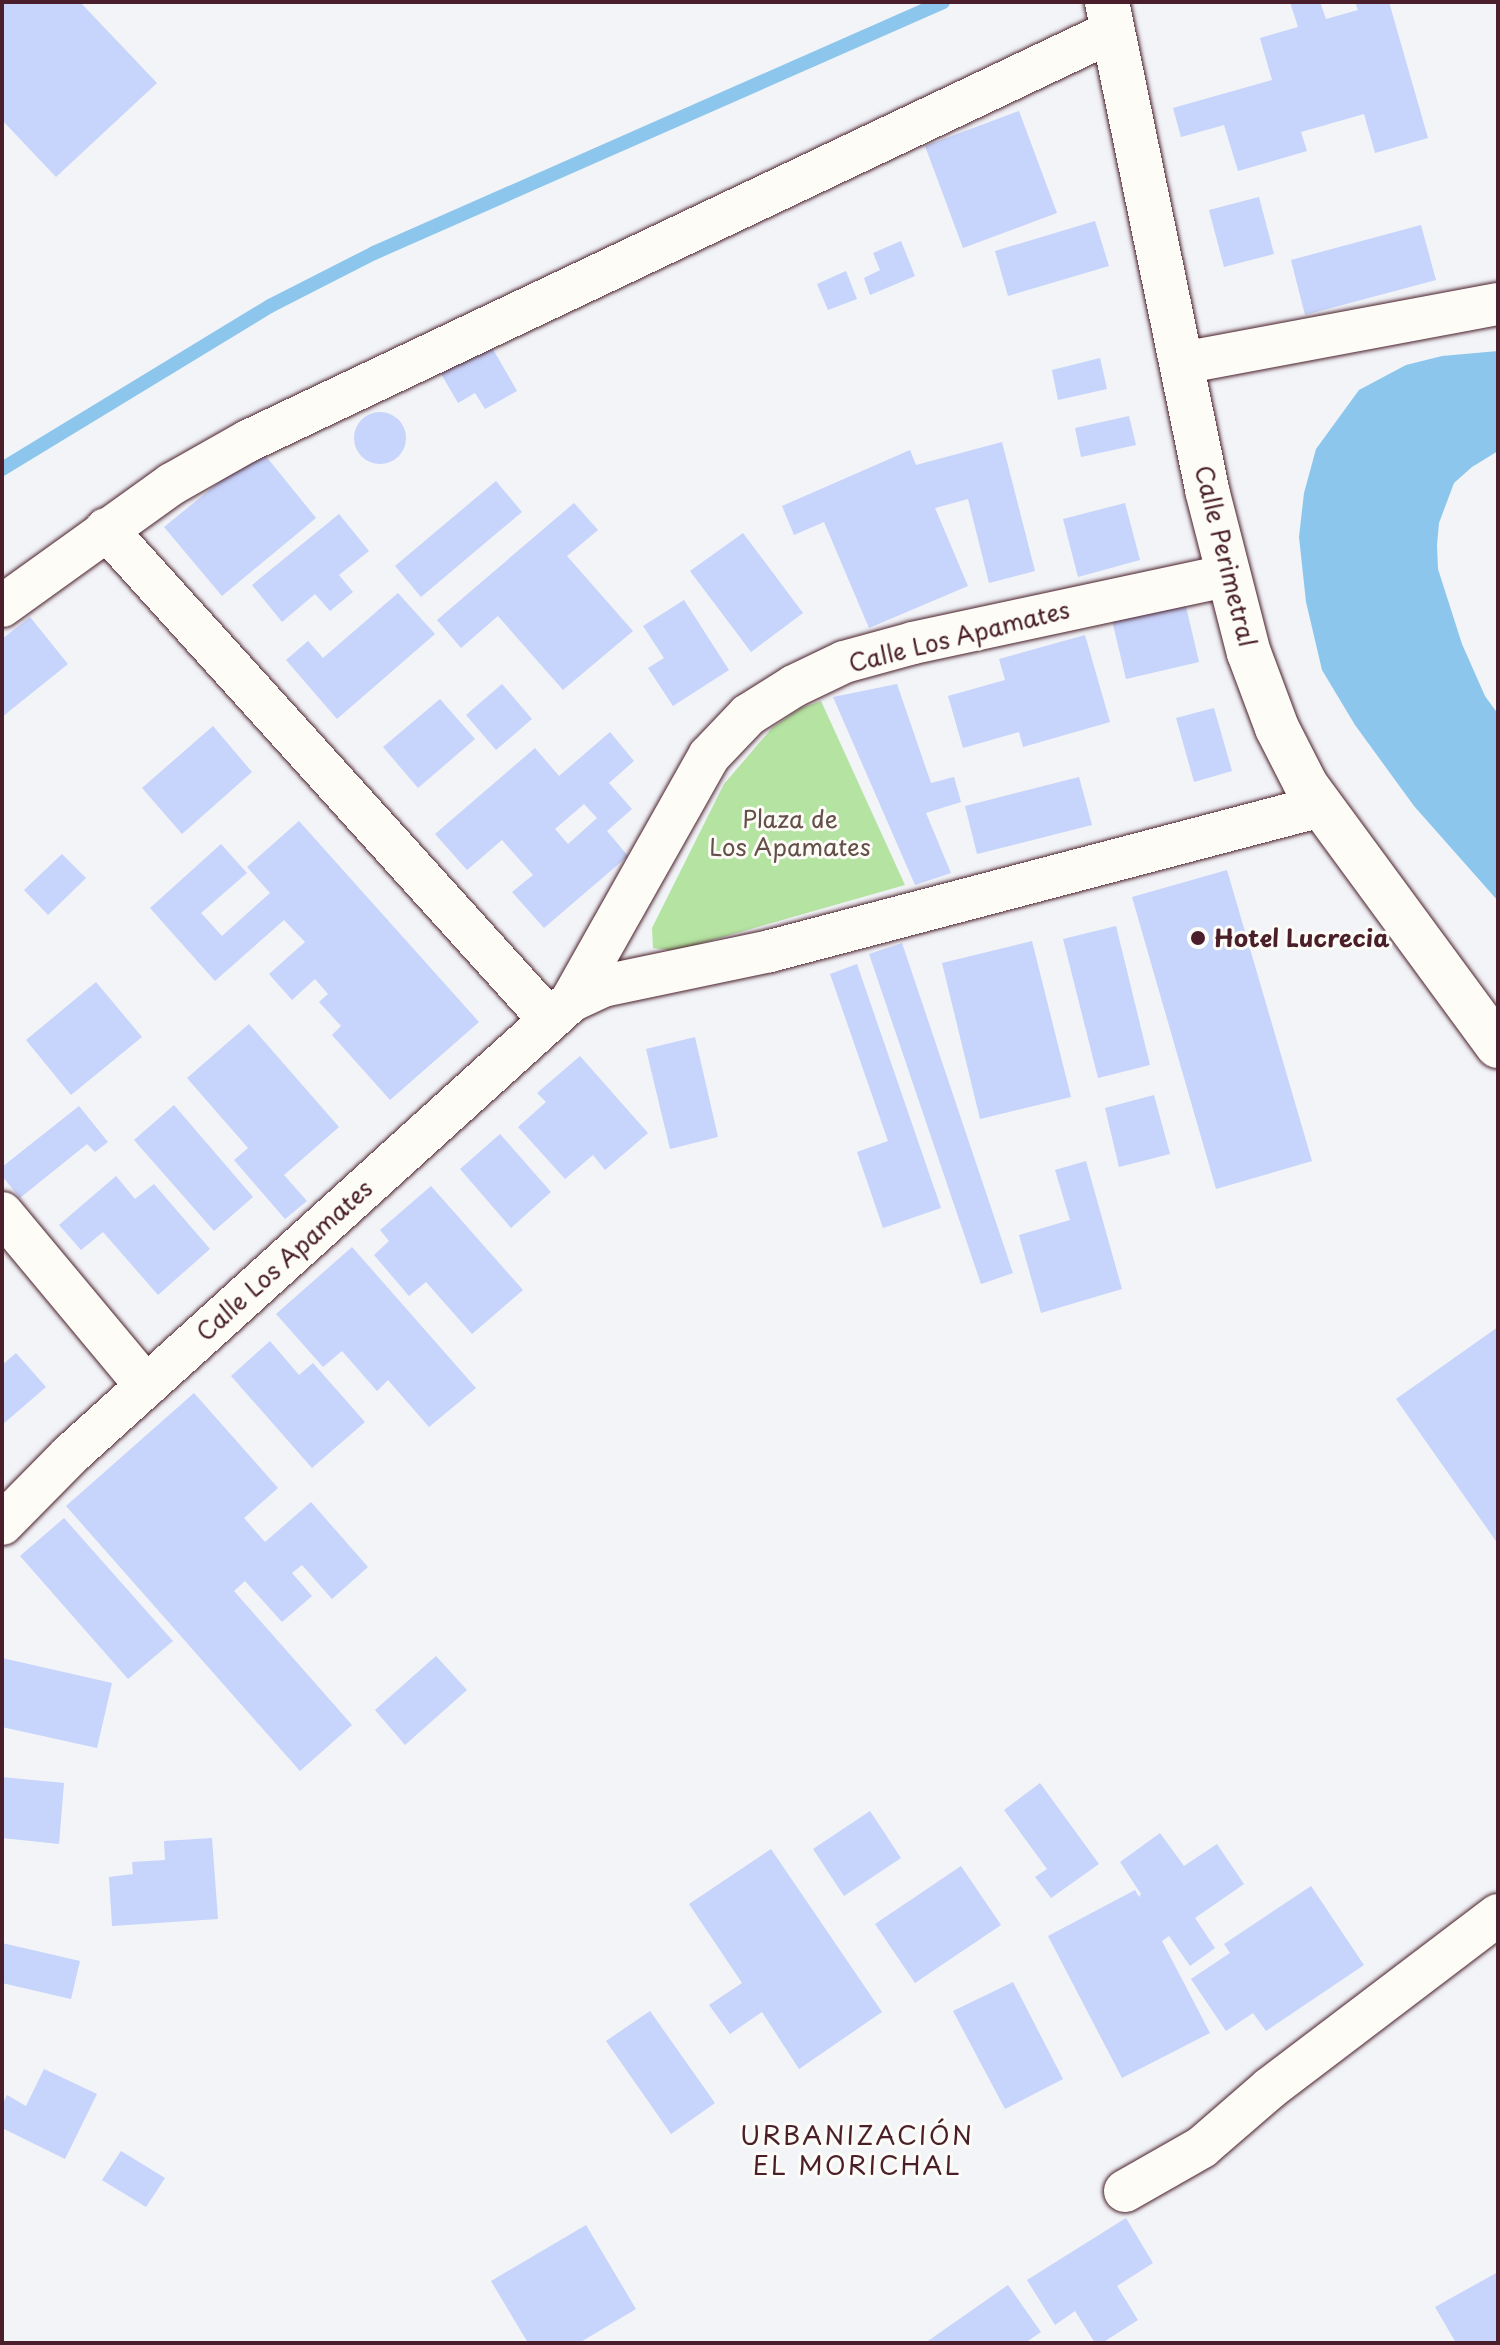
<!DOCTYPE html>
<meta charset="utf-8">
<style>
body{margin:0}
#map{position:relative;width:1500px;height:2345px;overflow:hidden;background:#f2f4f8;font-family:"Playpen Sans",sans-serif}
div>[style]{position:absolute}
[style*='--x']{left:calc(var(--x)*1px);top:calc(var(--y)*1px);width:calc(var(--w)*1px);rotate:calc(var(--a)*1deg)}
.green>*{inset:0;background:#b4e3a2}
.water>*{inset:0;background:#8dc6ec}
.stream>*{height:14px;margin:-7px;padding:0 7px;transform-origin:7px;border-radius:7px;background:#8dc6ec}
.building>*{inset:0;background:#c7d4fb}
.round{border-radius:50%}
.roads{filter:drop-shadow(0 0 2px #4a1f2b) drop-shadow(0 0 2px #4a1f2b)}
.minor>*{height:42px;margin:-21px;padding:0 21px;transform-origin:21px;border-radius:21px;background:#fdfcf7}
.trunk>*{height:44px;margin:-22px;padding:0 22px;transform-origin:22px;border-radius:22px;background:#fdfcf7}
.dots>*{width:22px;height:22px;translate:-50% -50%;box-sizing:border-box;border:4px solid #fdfcf7;border-radius:50%}
span{translate:-50% -50%;white-space:nowrap;text-align:center;line-height:1.15;-webkit-text-stroke:6px #fdfcf7;paint-order:stroke}
.street-label{font-size:24px;color:#4a1f2b}
.park-label{font-size:24px;color:#645049}
.poi-label{font-size:24px;color:#4a1f2b;font-weight:700}
.left{translate:0 -50%;text-align:left}
.neighbourhood-label{font-size:26px;color:#4a1f2b;letter-spacing:2px}
.frame{position:absolute;inset:0;border:4px solid #4a1f2b;pointer-events:none}
</style>
<div id="map">
<div class="green">
<div style="clip-path:polygon(821px 701px,905px 885px,674px 951px,653px 948px,652px 928px,724px 784px,772px 728px,801px 708px)"></div>
</div>
<div class="water">
<div style="clip-path:polygon(1498px 351px,1498px 451px,1472px 467px,1454px 483px,1439px 523px,1437px 545px,1438px 569px,1462px 644px,1485px 696px,1498px 714px,1498px 901px,1414px 806px,1355px 725px,1322px 670px,1306px 602px,1299px 537px,1304px 493px,1316px 449px,1359px 390px,1406px 365px,1442px 356px)"></div>
</div>
<div class="stream">
<div style="--x:2;--y:469;--w:314;--a:-31.3"></div>
<div style="--x:270;--y:306;--w:117;--a:-27"></div>
<div style="--x:374;--y:253;--w:622;--a:-23.8"></div>
</div>
<div class="building">
<div style="clip-path:polygon(2px 2px,80px 2px,157px 83px,56px 177px,2px 120px)"></div>
<div style="clip-path:polygon(1290px 2px,1320px 2px,1326px 19px,1358px 10px,1355px 2px,1389px 2px,1428px 138px,1375px 153px,1364px 114px,1301px 132px,1307px 151px,1238px 171px,1224px 125px,1181px 137px,1173px 108px,1272px 80px,1260px 38px,1298px 27px)"></div>
<div style="clip-path:polygon(1019px 111px,1057px 213px,963px 248px,925px 146px)"></div>
<div style="clip-path:polygon(1259px 197px,1274px 254px,1224px 267px,1209px 210px)"></div>
<div style="clip-path:polygon(1095px 221px,1109px 266px,1008px 296px,995px 251px)"></div>
<div style="clip-path:polygon(1421px 225px,1436px 280px,1305px 315px,1291px 260px)"></div>
<div style="clip-path:polygon(901px 241px,915px 276px,870px 295px,864px 278px,880px 270px,873px 253px)"></div>
<div style="clip-path:polygon(846px 271px,857px 299px,828px 310px,817px 284px)"></div>
<div style="clip-path:polygon(490px 344px,517px 391px,485px 409px,475px 393px,458px 403px,440px 372px)"></div>
<div style="clip-path:polygon(1100px 358px,1107px 389px,1058px 400px,1052px 370px)"></div>
<div class="round" style="left:354px;top:412px;width:52px;height:52px"></div>
<div style="clip-path:polygon(1129px 416px,1136px 445px,1081px 457px,1075px 428px)"></div>
<div style="clip-path:polygon(1002px 442px,1035px 571px,989px 583px,968px 499px,935px 508px,968px 586px,869px 628px,824px 522px,794px 535px,782px 506px,910px 450px,916px 465px)"></div>
<div style="clip-path:polygon(260px 449px,316px 518px,222px 596px,164px 527px)"></div>
<div style="clip-path:polygon(496px 481px,522px 512px,421px 597px,395px 566px)"></div>
<div style="clip-path:polygon(574px 503px,598px 530px,567px 556px,633px 631px,563px 690px,498px 616px,461px 648px,437px 620px)"></div>
<div style="clip-path:polygon(1125px 503px,1140px 560px,1078px 577px,1063px 519px)"></div>
<div style="clip-path:polygon(339px 514px,369px 551px,339px 575px,353px 592px,330px 611px,315px 594px,282px 622px,252px 585px)"></div>
<div style="clip-path:polygon(743px 533px,803px 613px,751px 652px,690px 571px)"></div>
<div style="clip-path:polygon(398px 593px,435px 634px,337px 719px,286px 660px,308px 641px,323px 658px)"></div>
<div style="clip-path:polygon(1184px 598px,1199px 662px,1126px 679px,1111px 616px)"></div>
<div style="clip-path:polygon(684px 600px,729px 670px,673px 706px,648px 668px,664px 658px,643px 626px)"></div>
<div style="clip-path:polygon(30px 617px,68px 664px,2px 717px,2px 639px)"></div>
<div style="clip-path:polygon(1085px 635px,1110px 722px,1023px 747px,1019px 732px,963px 748px,948px 696px,1005px 680px,999px 659px)"></div>
<div style="clip-path:polygon(502px 684px,532px 719px,496px 750px,466px 715px)"></div>
<div style="clip-path:polygon(897px 684px,931px 783px,954px 777px,961px 802px,926px 813px,951px 873px,915px 885px,833px 697px)"></div>
<div style="clip-path:polygon(440px 699px,475px 739px,418px 788px,383px 747px)"></div>
<div style="clip-path:polygon(1214px 708px,1232px 771px,1194px 782px,1176px 718px)"></div>
<div style="clip-path:polygon(213px 726px,252px 772px,182px 834px,142px 788px)"></div>
<div style="clip-path:polygon(evenodd,610px 732px,634px 761px,609px 783px,632px 809px,607px 831px,628px 856px,544px 928px,512px 892px,533px 875px,502px 840px,467px 870px,435px 834px,535px 748px,559px 776px,610px 732px,584px 804px,597px 818px,568px 844px,555px 829px,584px 804px)"></div>
<div style="clip-path:polygon(1079px 777px,1092px 825px,977px 854px,965px 806px)"></div>
<div style="clip-path:polygon(299px 821px,479px 1022px,390px 1100px,332px 1035px,341px 1026px,319px 1002px,328px 994px,315px 979px,292px 1000px,269px 974px,305px 942px,284px 920px,215px 981px,150px 908px,221px 844px,247px 873px,201px 913px,222px 936px,270px 893px,247px 867px)"></div>
<div style="clip-path:polygon(62px 854px,86px 878px,48px 915px,24px 890px)"></div>
<div style="clip-path:polygon(1227px 870px,1312px 1161px,1216px 1189px,1132px 897px)"></div>
<div style="clip-path:polygon(1116px 926px,1150px 1065px,1098px 1078px,1063px 939px)"></div>
<div style="clip-path:polygon(1032px 941px,1071px 1097px,980px 1119px,942px 963px)"></div>
<div style="clip-path:polygon(902px 943px,1013px 1273px,981px 1284px,869px 954px)"></div>
<div style="clip-path:polygon(857px 964px,941px 1208px,883px 1228px,857px 1152px,888px 1141px,830px 974px)"></div>
<div style="clip-path:polygon(96px 982px,142px 1037px,71px 1095px,26px 1040px)"></div>
<div style="clip-path:polygon(249px 1024px,339px 1127px,284px 1175px,307px 1201px,285px 1219px,234px 1160px,248px 1148px,187px 1078px)"></div>
<div style="clip-path:polygon(695px 1037px,718px 1137px,670px 1149px,646px 1049px)"></div>
<div style="clip-path:polygon(580px 1056px,648px 1133px,605px 1170px,593px 1155px,565px 1179px,518px 1127px,546px 1102px,537px 1093px)"></div>
<div style="clip-path:polygon(1154px 1095px,1170px 1154px,1119px 1167px,1105px 1108px)"></div>
<div style="clip-path:polygon(174px 1105px,253px 1197px,214px 1231px,134px 1140px)"></div>
<div style="clip-path:polygon(79px 1106px,108px 1142px,95px 1152px,87px 1144px,20px 1198px,2px 1176px,2px 1167px)"></div>
<div style="clip-path:polygon(500px 1134px,551px 1192px,511px 1228px,460px 1169px)"></div>
<div style="clip-path:polygon(1086px 1161px,1122px 1289px,1041px 1313px,1019px 1235px,1070px 1220px,1055px 1170px)"></div>
<div style="clip-path:polygon(116px 1176px,135px 1199px,154px 1184px,210px 1249px,158px 1295px,103px 1232px,81px 1250px,59px 1225px)"></div>
<div style="clip-path:polygon(431px 1186px,523px 1290px,472px 1334px,426px 1282px,409px 1296px,374px 1255px,389px 1241px,380px 1230px)"></div>
<div style="clip-path:polygon(352px 1247px,476px 1388px,429px 1427px,388px 1380px,377px 1391px,342px 1351px,323px 1367px,276px 1314px)"></div>
<div style="clip-path:polygon(1498px 1327px,1498px 1544px,1396px 1399px)"></div>
<div style="clip-path:polygon(270px 1341px,299px 1375px,313px 1363px,365px 1422px,312px 1468px,231px 1376px)"></div>
<div style="clip-path:polygon(16px 1353px,46px 1387px,2px 1425px,2px 1365px)"></div>
<div style="clip-path:polygon(194px 1393px,278px 1488px,244px 1518px,265px 1542px,311px 1502px,368px 1567px,332px 1599px,302px 1565px,292px 1573px,312px 1596px,282px 1622px,245px 1581px,234px 1591px,352px 1725px,300px 1771px,66px 1506px)"></div>
<div style="clip-path:polygon(64px 1518px,173px 1641px,128px 1679px,20px 1556px)"></div>
<div style="clip-path:polygon(436px 1656px,467px 1690px,405px 1745px,375px 1710px)"></div>
<div style="clip-path:polygon(2px 1658px,112px 1683px,97px 1748px,2px 1727px)"></div>
<div style="clip-path:polygon(2px 1777px,64px 1783px,59px 1844px,2px 1838px)"></div>
<div style="clip-path:polygon(1040px 1783px,1099px 1864px,1051px 1898px,1035px 1877px,1047px 1869px,1004px 1810px)"></div>
<div style="clip-path:polygon(870px 1811px,901px 1858px,844px 1896px,813px 1849px)"></div>
<div style="clip-path:polygon(1160px 1833px,1184px 1866px,1217px 1844px,1244px 1884px,1195px 1918px,1215px 1948px,1190px 1966px,1169px 1936px,1162px 1941px,1210px 2033px,1122px 2078px,1048px 1936px,1135px 1890px,1139px 1897px,1141px 1894px,1120px 1862px)"></div>
<div style="clip-path:polygon(212px 1838px,218px 1919px,112px 1926px,109px 1877px,133px 1874px,132px 1862px,165px 1860px,164px 1841px)"></div>
<div style="clip-path:polygon(771px 1849px,882px 2012px,799px 2069px,762px 2012px,730px 2034px,709px 2005px,742px 1983px,689px 1904px)"></div>
<div style="clip-path:polygon(961px 1866px,1001px 1925px,915px 1983px,875px 1924px)"></div>
<div style="clip-path:polygon(1311px 1886px,1364px 1965px,1266px 2031px,1253px 2013px,1226px 2031px,1191px 1979px,1230px 1953px,1224px 1944px)"></div>
<div style="clip-path:polygon(2px 1943px,80px 1961px,71px 1999px,2px 1983px)"></div>
<div style="clip-path:polygon(1013px 1982px,1063px 2079px,1005px 2109px,953px 2011px)"></div>
<div style="clip-path:polygon(650px 2011px,715px 2103px,671px 2134px,606px 2041px)"></div>
<div style="clip-path:polygon(44px 2069px,97px 2094px,65px 2159px,2px 2128px,2px 2105px,7px 2095px,26px 2106px)"></div>
<div style="clip-path:polygon(121px 2151px,165px 2178px,146px 2207px,102px 2180px)"></div>
<div style="clip-path:polygon(1126px 2218px,1153px 2263px,1117px 2286px,1138px 2320px,1102px 2343px,1095px 2343px,1075px 2311px,1055px 2325px,1027px 2280px)"></div>
<div style="clip-path:polygon(586px 2225px,636px 2309px,579px 2343px,528px 2343px,491px 2281px)"></div>
<div style="clip-path:polygon(1498px 2272px,1498px 2343px,1456px 2343px,1435px 2307px)"></div>
<div style="clip-path:polygon(1008px 2285px,1041px 2332px,1025px 2343px,925px 2343px)"></div>
</div>
<div class="roads">
<div class="minor">
<div style="--x:1182;--y:363;--w:321;--a:-10.6"></div>
<div style="--x:106;--y:529;--w:659;--a:47.89"></div>
<div style="--x:2;--y:606;--w:209;--a:-35.7"></div>
<div style="--x:172;--y:484;--w:87;--a:-29.5"></div>
<div style="--x:248;--y:441;--w:957;--a:-25.36"></div>
<div style="--x:571;--y:1001;--w:281;--a:-60.6"></div>
<div style="--x:709;--y:756;--w:57;--a:-46.4"></div>
<div style="--x:748;--y:715;--w:54;--a:-32.2"></div>
<div style="--x:794;--y:686;--w:55;--a:-25.6"></div>
<div style="--x:844;--y:662;--w:72;--a:-15.4"></div>
<div style="--x:913;--y:643;--w:323;--a:-12.1"></div>
<div style="--x:2;--y:1213;--w:225;--a:50.2"></div>
<div style="--x:2;--y:1524;--w:97;--a:-45.4"></div>
<div style="--x:70;--y:1455;--w:676;--a:-42.18"></div>
<div style="--x:571;--y:1001;--w:35;--a:-25"></div>
<div style="--x:603;--y:986;--w:171;--a:-11.8"></div>
<div style="--x:770;--y:951;--w:570;--a:-14.74"></div>
<div style="--x:1125;--y:2191;--w:89;--a:-29.7"></div>
<div style="--x:1202;--y:2147;--w:90;--a:-40.9"></div>
<div style="--x:1270;--y:2088;--w:286;--a:-37.2"></div>
</div>
<div class="trunk">
<div style="--x:1107;--y:2;--w:498;--a:78.4"></div>
<div style="--x:1207;--y:490;--w:168;--a:75.6"></div>
<div style="--x:1249;--y:653;--w:80;--a:69.5"></div>
<div style="--x:1277;--y:728;--w:64;--a:63"></div>
<div style="--x:1306;--y:785;--w:324;--a:53.7"></div>
</div>
</div>
<div class="dots">
<div style="left:1198px;top:938px;background:#4a1f2b"></div>
</div>
<div class="street-label">
<span style="left:1226px;top:556px;rotate:76deg">Calle Perimetral</span>
<span style="left:959px;top:636px;rotate:-14deg">Calle Los Apamates</span>
<span style="left:284px;top:1260px;rotate:-42deg">Calle Los Apamates</span>
</div>
<div class="park-label">
<span style="left:790px;top:833px">Plaza de<br>Los Apamates</span>
</div>
<div class="poi-label">
<span class="left" style="left:1214px;top:938px">Hotel Lucrecia</span>
</div>
<div class="neighbourhood-label">
<span style="left:857px;top:2150px">URBANIZACIÓN<br>EL MORICHAL</span>
</div>
<div class="frame"></div>
</div>
